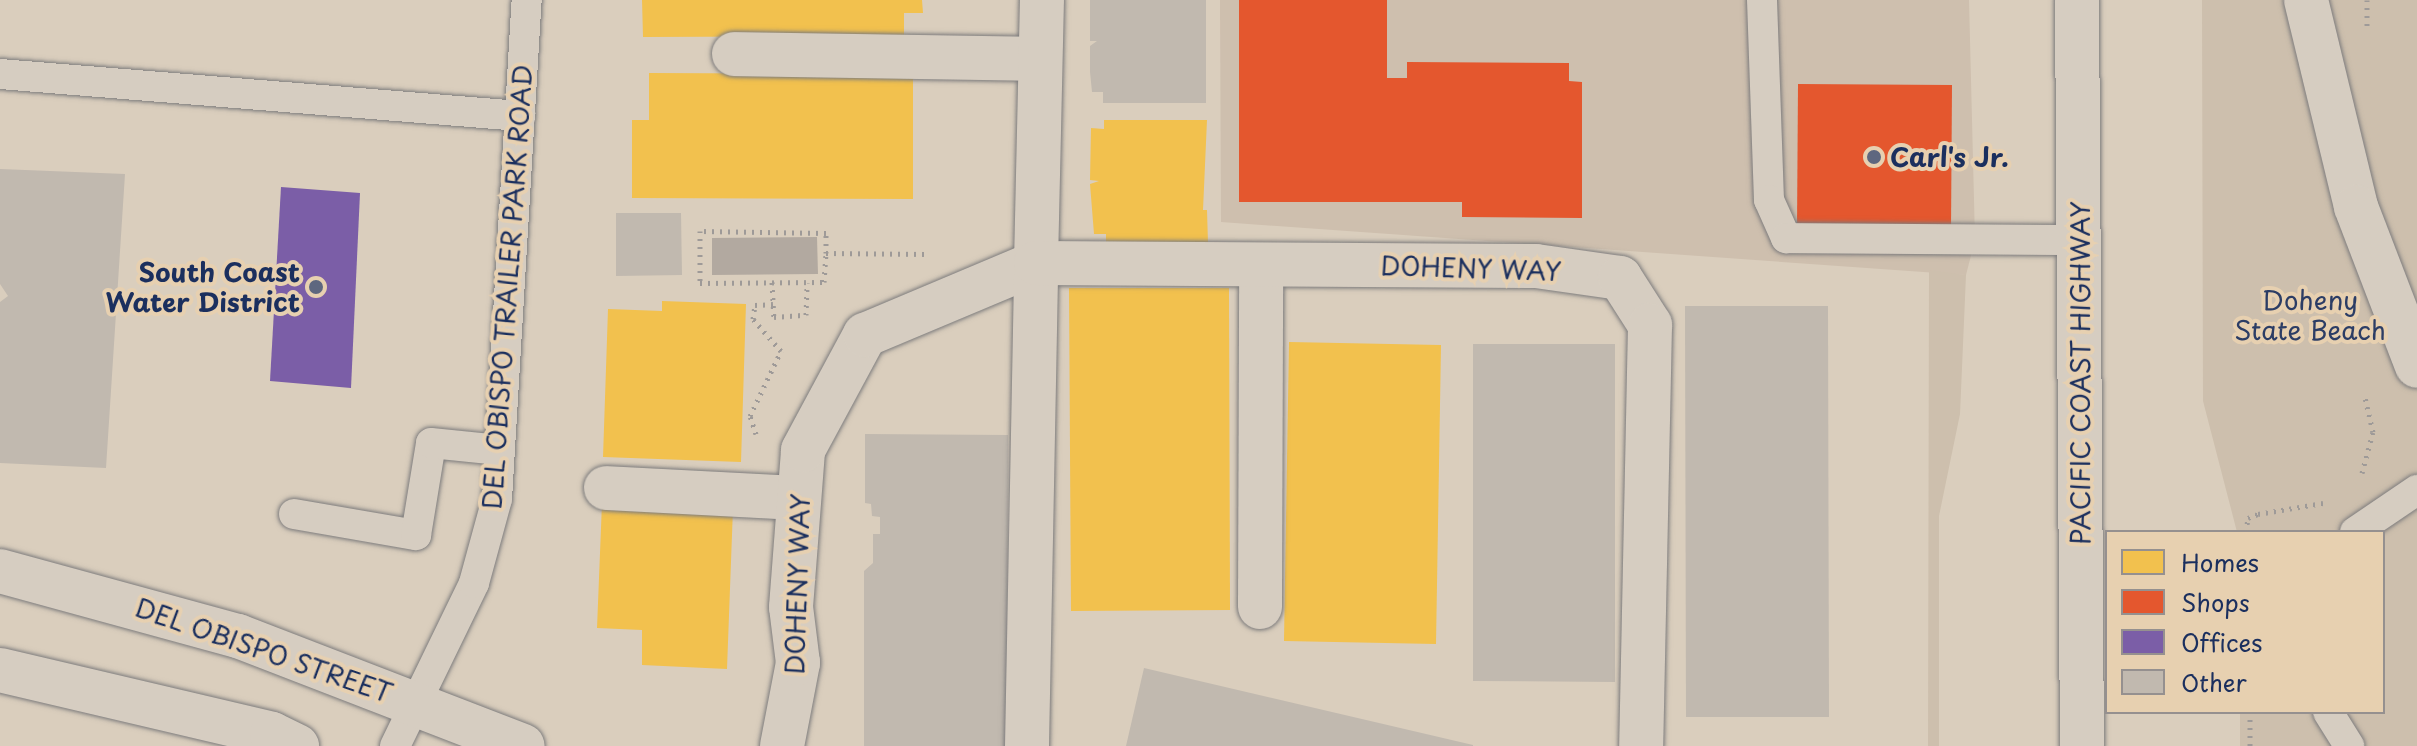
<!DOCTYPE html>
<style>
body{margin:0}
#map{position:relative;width:2417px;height:746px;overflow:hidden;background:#dacebd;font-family:"Playpen Sans",sans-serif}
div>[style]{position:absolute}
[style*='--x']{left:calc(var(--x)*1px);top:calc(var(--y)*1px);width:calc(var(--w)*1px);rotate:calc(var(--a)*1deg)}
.built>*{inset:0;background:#cebfae}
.green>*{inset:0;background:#cdbfad}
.water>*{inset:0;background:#b2a9a0}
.homes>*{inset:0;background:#f2c14e}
.shops>*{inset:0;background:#e4572e}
.offices>*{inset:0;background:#7b5ea7}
.building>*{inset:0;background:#c1b9af}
.path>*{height:5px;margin-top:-2.5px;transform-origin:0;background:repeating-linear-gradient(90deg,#9e9a98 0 2px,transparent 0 8px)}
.roads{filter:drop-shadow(0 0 2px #7d7c7d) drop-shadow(0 0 2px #7d7c7d)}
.service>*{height:30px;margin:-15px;padding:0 15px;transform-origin:15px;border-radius:15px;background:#d6cdc1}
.minor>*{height:44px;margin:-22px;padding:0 22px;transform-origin:22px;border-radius:22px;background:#d6cdc1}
.tertiary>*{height:44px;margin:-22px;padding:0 22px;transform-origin:22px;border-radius:22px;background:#d6cdc1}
.primary>*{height:44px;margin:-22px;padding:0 22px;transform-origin:22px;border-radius:22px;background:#d6cdc1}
.trunk>*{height:44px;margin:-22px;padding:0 22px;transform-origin:22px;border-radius:22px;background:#d6cdc1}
.dots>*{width:22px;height:22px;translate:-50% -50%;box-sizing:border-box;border:4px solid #e7d0b0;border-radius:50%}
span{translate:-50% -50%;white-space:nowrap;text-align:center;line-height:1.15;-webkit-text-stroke:8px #e7d0b0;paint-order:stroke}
.poi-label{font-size:26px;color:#1b2f5e;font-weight:700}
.left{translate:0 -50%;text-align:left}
.right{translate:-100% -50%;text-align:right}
.street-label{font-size:26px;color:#1b2f5e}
.park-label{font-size:26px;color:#2c3d65}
.legend{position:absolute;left:2105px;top:530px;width:280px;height:184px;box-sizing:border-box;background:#e7d0b0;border:2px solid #95908f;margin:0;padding:10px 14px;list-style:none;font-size:24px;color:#1b2f5e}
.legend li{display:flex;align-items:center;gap:16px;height:40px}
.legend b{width:40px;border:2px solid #95908f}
</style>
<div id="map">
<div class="built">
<div style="clip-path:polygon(1220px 0,1969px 0,1975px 240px,1966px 275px,1221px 222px)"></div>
</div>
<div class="green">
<div style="clip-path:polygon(2202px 0,2417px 0,2417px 746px,2240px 746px,2240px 712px,2383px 712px,2383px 532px,2237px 532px,2203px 401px)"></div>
<div style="clip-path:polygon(1929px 270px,1966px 275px,1960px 414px,1939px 516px,1939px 746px,1928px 746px)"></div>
</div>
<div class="water">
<div style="clip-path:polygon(817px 237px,818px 274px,712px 275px,712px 238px)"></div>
</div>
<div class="homes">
<div style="clip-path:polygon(642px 0,922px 0,923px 13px,904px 13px,904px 36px,643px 37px)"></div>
<div style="clip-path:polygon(649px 73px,913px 74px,913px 199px,632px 198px,632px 120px,649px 120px)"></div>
<div style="clip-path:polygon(1104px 120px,1207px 120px,1203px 210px,1207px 210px,1208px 243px,1106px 243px,1106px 234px,1094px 234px,1090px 184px,1099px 181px,1090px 180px,1091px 128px,1104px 129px)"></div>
<div style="clip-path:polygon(1069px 288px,1229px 288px,1230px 610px,1071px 611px)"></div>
<div style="clip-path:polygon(662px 301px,746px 304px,741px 462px,603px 457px,608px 309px,662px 311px)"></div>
<div style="clip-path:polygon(1289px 342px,1441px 345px,1436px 644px,1284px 641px)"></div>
<div style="clip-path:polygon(602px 503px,733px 508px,727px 669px,642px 665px,642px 630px,597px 628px)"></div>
</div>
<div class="shops">
<div style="clip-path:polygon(1239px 0,1387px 0,1387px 78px,1407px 78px,1407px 62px,1569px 63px,1569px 81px,1582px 82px,1582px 218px,1462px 217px,1462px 202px,1239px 202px)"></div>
<div style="clip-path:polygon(1798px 84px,1952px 85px,1951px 230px,1797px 228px)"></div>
</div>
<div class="offices">
<div style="clip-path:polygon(281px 187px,360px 193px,351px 388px,270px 381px)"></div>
</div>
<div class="building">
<div style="clip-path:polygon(1090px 0,1206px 0,1206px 103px,1103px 103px,1103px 92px,1092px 92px,1090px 72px,1090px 46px,1097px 41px,1090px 41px)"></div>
<div style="clip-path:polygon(0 169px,125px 174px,106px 468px,0 463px,0 302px,8px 296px,0 284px)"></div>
<div style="clip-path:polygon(616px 213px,681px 213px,682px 275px,616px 276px)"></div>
<div style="clip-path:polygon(1685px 306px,1828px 306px,1829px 717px,1686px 717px)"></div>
<div style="clip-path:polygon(1473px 344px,1615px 344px,1615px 682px,1473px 681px)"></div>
<div style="clip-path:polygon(865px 434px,1008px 435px,1007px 746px,864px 746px,864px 571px,873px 563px,873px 534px,880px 534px,880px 517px,872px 516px,871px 504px,865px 503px)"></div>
<div style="clip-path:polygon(1144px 668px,1473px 745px,1473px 746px,1126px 746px)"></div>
</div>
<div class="path">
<div style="--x:2367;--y:0;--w:31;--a:90"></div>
<div style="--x:826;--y:253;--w:20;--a:-90"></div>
<div style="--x:826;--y:233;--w:126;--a:-179.1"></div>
<div style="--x:700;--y:231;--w:52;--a:90"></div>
<div style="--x:700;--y:283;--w:124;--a:-0.5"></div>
<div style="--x:824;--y:282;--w:29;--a:-86"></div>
<div style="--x:826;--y:253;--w:100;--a:0.6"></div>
<div style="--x:772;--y:282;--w:35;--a:87"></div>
<div style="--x:774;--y:317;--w:32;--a:-4"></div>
<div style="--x:806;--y:315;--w:32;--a:-88"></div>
<div style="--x:756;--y:434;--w:19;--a:-108"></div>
<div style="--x:750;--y:416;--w:72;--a:-64.5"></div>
<div style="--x:781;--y:351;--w:43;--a:-131.2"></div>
<div style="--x:753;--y:319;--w:14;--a:-82"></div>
<div style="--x:755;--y:305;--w:18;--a:-3"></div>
<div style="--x:2362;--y:473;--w:42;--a:-75"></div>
<div style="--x:2373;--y:432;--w:35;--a:-103"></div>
<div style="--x:2246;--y:532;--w:14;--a:-82"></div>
<div style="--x:2248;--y:518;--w:11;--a:-22"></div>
<div style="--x:2258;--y:514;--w:66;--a:-9.6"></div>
<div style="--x:2250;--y:712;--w:34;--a:90"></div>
</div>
<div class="roads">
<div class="service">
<div style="--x:1762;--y:0;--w:200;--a:88"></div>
<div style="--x:1769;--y:200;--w:42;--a:65.9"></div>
<div style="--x:1786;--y:238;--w:294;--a:0.4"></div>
<div style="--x:0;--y:74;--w:522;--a:4.62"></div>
<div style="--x:294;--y:514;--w:124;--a:9.8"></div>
<div style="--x:416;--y:535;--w:93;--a:-80.7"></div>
<div style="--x:431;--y:443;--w:69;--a:5.8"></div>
<div style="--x:2355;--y:532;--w:75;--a:-34.1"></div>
<div style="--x:2328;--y:712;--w:40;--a:58"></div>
<div style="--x:395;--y:746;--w:181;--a:-64.1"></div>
<div style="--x:474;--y:583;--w:87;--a:-74.7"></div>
<div style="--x:497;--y:499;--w:500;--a:-86.6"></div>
</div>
<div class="minor">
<div style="--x:734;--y:54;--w:306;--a:0.9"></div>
<div style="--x:606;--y:488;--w:193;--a:3"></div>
<div style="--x:1260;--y:607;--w:342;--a:-89.8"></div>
<div style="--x:782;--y:746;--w:85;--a:-79.1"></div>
<div style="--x:798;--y:663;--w:56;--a:-97.1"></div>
<div style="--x:791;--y:607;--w:157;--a:-85.6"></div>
<div style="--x:803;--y:450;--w:131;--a:-61.7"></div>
<div style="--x:865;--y:335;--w:186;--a:-22.8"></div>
<div style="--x:1036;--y:263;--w:263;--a:-88.7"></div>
<div style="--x:1027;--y:746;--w:483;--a:-88.9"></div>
<div style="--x:1036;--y:263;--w:500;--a:0.34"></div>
<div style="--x:1536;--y:266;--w:85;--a:8.1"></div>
<div style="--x:1620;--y:278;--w:56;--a:57.4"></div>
<div style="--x:1650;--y:325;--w:421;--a:91.2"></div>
</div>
<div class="tertiary">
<div style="--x:2306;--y:0;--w:213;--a:76.4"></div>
<div style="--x:2356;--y:207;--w:170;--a:69"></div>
</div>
<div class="primary">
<div style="--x:0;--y:571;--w:247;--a:15.3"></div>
<div style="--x:238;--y:636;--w:305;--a:21.1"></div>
<div style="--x:0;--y:670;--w:279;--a:13.2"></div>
<div style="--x:272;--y:734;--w:28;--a:26"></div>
</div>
<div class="trunk">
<div style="--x:2077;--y:0;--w:746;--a:89.62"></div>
</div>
</div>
<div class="dots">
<div style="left:1874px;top:157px;background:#5e677f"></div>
<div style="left:316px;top:287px;background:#5e677f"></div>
</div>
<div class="poi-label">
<span class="left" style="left:1890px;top:157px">Carl's Jr.</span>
<span class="right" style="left:300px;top:287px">South Coast<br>Water District</span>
</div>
<div class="street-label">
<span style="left:1471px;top:268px;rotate:2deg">DOHENY WAY</span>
<span style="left:507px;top:287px;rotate:-86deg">DEL OBISPO TRAILER PARK ROAD</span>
<span style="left:2080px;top:373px;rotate:-90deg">PACIFIC COAST HIGHWAY</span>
<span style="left:797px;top:584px;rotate:-88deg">DOHENY WAY</span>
<span style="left:264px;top:650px;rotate:19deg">DEL OBISPO STREET</span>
</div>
<div class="park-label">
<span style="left:2310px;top:315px">Doheny<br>State Beach</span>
</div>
<ul class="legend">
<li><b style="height:22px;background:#f2c14e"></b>Homes</li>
<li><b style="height:22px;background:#e4572e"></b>Shops</li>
<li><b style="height:22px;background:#7b5ea7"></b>Offices</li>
<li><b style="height:22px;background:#c1b9af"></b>Other</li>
</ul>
</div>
